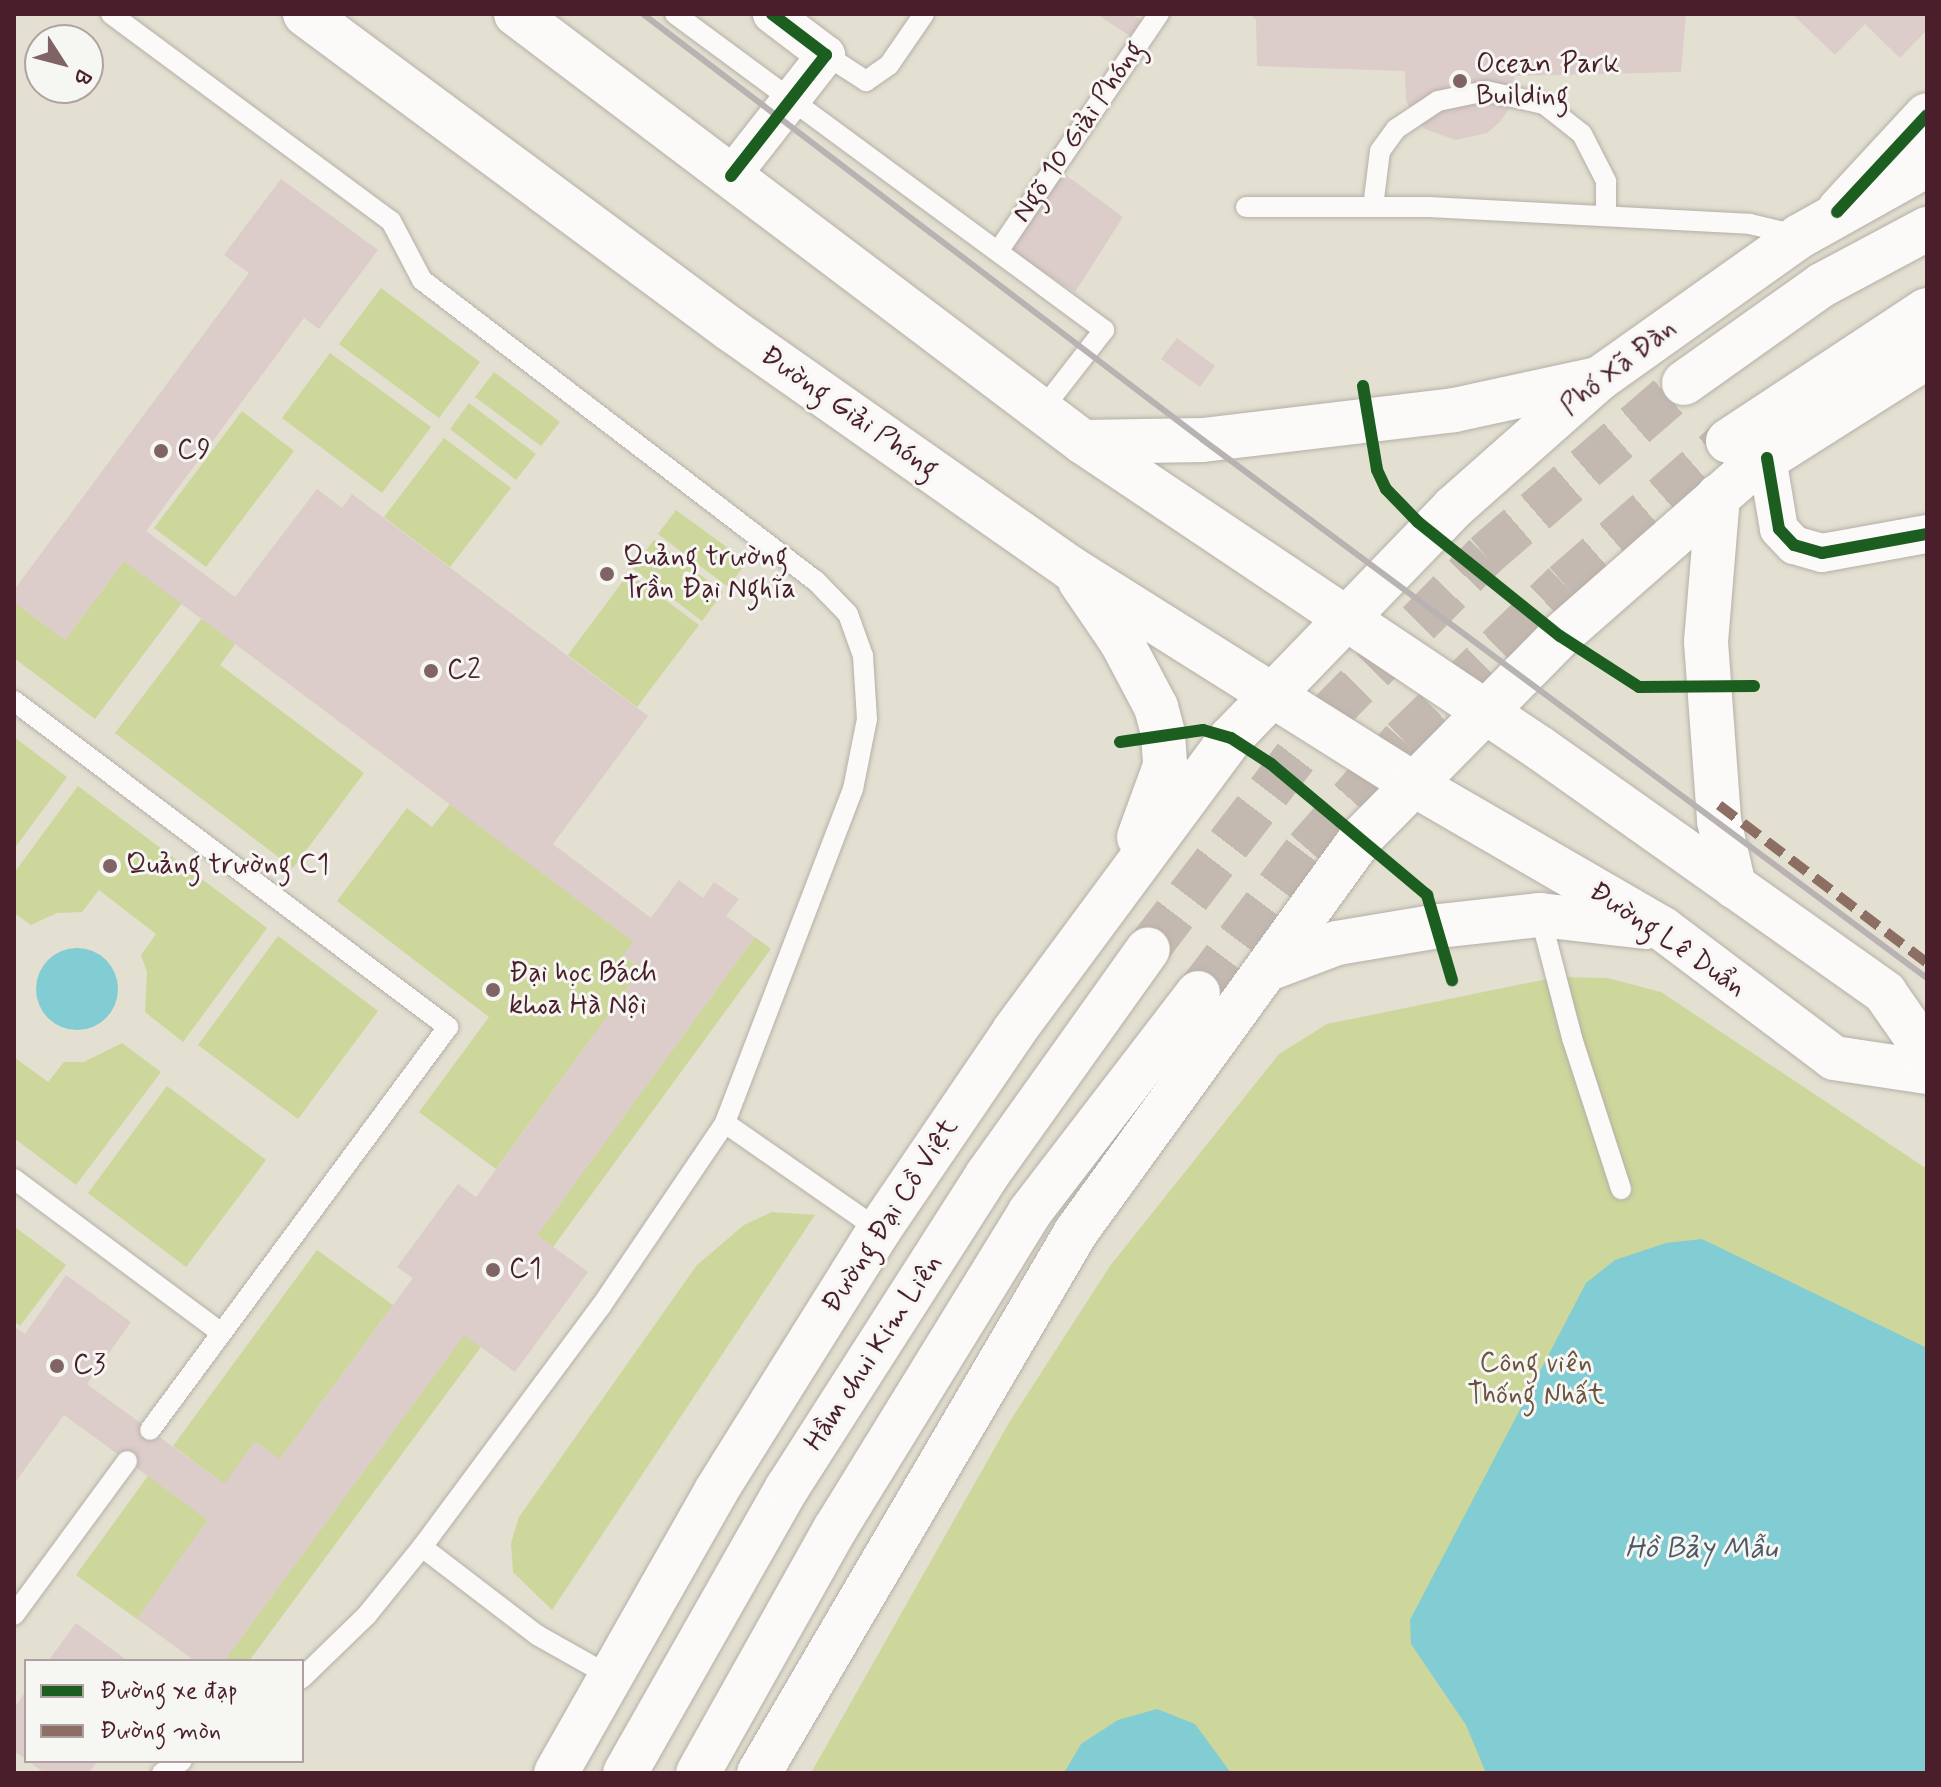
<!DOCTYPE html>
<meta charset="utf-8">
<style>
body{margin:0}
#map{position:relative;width:1941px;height:1787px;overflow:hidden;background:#e3e0d1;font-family:Mynerve,sans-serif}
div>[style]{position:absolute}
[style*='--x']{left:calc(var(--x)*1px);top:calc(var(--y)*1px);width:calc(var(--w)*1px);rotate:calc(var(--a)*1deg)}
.green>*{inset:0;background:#cdd69b}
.water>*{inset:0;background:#82ccd3}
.round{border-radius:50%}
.building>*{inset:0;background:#dcccca}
.primary-tunnel>*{height:44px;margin-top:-22px;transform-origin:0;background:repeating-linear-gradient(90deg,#c4b9b0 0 44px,transparent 0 66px)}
.roads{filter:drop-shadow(0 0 2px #b5afa7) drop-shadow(0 0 2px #b5afa7)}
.lane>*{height:20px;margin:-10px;padding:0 10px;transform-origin:10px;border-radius:10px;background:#fbfaf8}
.street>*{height:38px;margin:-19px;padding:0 19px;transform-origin:19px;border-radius:19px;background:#fbfaf8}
.secondary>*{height:44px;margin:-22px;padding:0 22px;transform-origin:22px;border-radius:22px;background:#fbfaf8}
.primary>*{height:44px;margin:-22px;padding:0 22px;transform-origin:22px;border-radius:22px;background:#fbfaf8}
.rail>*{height:6px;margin:-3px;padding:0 3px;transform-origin:3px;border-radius:3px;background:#b8b3b2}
.quiet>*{height:10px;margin-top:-5px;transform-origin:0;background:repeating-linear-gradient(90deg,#8d6e63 0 20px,transparent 0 30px)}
.cycleway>*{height:12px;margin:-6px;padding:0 6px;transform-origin:6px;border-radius:6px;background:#1b5e20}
.dots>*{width:22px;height:22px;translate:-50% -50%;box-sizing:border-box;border:4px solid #f6f6f2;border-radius:50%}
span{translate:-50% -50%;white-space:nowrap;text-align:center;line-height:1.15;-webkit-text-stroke:6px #f6f6f2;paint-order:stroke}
.poi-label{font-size:28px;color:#4a1f2b}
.left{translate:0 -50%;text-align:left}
.street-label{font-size:28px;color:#4a1f2b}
.park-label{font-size:28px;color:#6c533f}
.water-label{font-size:30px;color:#4f5866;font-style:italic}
.frame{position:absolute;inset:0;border:16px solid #4a1f2b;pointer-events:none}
.legend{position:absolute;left:24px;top:1659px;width:280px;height:104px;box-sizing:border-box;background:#f6f6f2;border:2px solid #b1a0a2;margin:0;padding:10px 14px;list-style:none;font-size:24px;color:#4a1f2b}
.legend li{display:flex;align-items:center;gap:16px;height:40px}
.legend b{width:40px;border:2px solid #b1a0a2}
.north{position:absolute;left:24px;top:24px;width:80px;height:80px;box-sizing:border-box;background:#f6f6f2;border:2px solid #b1a0a2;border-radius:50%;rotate:126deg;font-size:22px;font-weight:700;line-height:32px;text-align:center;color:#4a1f2b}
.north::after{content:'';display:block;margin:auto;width:28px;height:36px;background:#806365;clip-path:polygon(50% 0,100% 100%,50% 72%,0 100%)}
</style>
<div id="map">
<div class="green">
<div style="clip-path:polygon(381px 288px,480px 362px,439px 418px,339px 344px)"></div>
<div style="clip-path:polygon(330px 353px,431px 427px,382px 493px,282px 418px)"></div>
<div style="clip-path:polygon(494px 372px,560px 422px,541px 446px,475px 397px)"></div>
<div style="clip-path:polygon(469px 403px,536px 454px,516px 480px,450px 429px)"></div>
<div style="clip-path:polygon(242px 411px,294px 451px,206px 567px,154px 528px)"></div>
<div style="clip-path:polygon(444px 438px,511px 488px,450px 567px,384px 517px)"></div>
<div style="clip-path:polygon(676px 510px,747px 562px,728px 587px,658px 534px)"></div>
<div style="clip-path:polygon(654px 540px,723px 592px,702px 621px,632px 568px)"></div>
<div style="clip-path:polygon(124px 561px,182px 603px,95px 719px,14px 658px,14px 602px,65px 640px)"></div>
<div style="clip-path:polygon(629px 573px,699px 625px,637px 707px,568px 655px)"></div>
<div style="clip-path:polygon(202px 618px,236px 643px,220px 665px,364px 773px,293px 868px,115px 733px)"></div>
<div style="clip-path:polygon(14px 737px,67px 777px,14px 849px)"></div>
<div style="clip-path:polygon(78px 786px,267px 928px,183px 1042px,145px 1012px,147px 972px,141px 955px,156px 934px,99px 890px,82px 912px,57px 913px,31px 925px,14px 913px,14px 873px)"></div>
<div style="clip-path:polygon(450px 804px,634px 942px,623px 956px,642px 969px,496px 1169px,419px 1112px,489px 1017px,337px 901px,407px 808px,432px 827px)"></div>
<div style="clip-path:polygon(278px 936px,378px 1011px,298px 1119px,198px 1045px)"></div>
<div style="clip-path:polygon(755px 937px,771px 949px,553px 1247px,537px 1235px)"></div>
<div style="clip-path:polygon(1557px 977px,1607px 978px,1661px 992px,1927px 1169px,1927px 1773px,811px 1773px,1010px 1421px,1110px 1266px,1279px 1054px,1327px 1024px)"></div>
<div style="clip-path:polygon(122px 1043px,161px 1072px,76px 1185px,14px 1138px,14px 1057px,48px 1082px,64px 1062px,84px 1062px)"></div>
<div style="clip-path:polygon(167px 1086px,266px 1160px,186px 1267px,88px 1193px)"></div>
<div style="clip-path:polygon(772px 1212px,815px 1215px,552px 1610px,513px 1572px,511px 1543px,519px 1517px,697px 1265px,744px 1225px)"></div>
<div style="clip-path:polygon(15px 1227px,66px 1265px,20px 1326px,14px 1321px)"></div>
<div style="clip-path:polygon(317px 1250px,393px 1305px,280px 1459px,224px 1484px,173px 1446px)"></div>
<div style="clip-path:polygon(464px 1335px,481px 1347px,249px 1661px,224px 1661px)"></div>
<div style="clip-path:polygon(148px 1476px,208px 1520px,137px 1619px,76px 1575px)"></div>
</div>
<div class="water">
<div class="round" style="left:36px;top:948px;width:82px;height:82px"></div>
<div style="clip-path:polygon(1702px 1239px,1927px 1348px,1927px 1773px,1486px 1773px,1466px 1725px,1411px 1644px,1410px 1620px,1586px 1283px,1615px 1260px,1666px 1243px)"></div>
<div style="clip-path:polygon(1157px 1709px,1195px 1724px,1231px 1773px,1064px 1773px,1081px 1744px,1118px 1720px)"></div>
</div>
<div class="building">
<div style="clip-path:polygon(1096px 14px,1131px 14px,1141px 20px,1130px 36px)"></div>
<div style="clip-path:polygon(1250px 14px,1686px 14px,1681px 72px,1515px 76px,1510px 107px,1500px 122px,1487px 133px,1456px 140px,1425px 129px,1413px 116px,1406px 100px,1405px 71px,1257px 66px,1256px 20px)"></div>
<div style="clip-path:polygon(1792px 14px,1927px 14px,1927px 30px,1900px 58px,1865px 24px,1835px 55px)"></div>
<div style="clip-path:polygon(1063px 173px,1123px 217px,1075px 292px,1010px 250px)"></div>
<div style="clip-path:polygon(281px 179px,378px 250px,319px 329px,304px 318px,146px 531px,235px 597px,317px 489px,342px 508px,352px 494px,648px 716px,553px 844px,651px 918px,679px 880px,703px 898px,714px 882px,739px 899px,726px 916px,755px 937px,537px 1235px,588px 1272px,515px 1372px,464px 1335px,224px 1661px,195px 1661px,137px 1619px,208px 1520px,64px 1415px,14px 1484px,14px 1327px,25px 1334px,66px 1275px,131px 1322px,87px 1384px,224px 1484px,255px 1441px,280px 1459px,413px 1278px,397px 1267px,458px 1184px,476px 1197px,642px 969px,623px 955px,634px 942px,124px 561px,65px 640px,14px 602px,14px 590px,249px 273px,224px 255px)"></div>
<div style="clip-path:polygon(1177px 338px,1215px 366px,1200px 387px,1161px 359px)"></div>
<div style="clip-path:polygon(76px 1623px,128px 1661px,48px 1661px)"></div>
<div style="clip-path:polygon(26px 1691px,26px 1759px,14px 1751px,14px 1708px)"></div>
<div style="clip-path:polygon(28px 1761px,97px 1761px,89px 1773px,45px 1773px)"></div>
</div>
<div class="primary-tunnel">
<div style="--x:1148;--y:949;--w:292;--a:-52.5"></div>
<div style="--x:1326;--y:717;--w:227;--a:-45.5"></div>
<div style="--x:1485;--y:555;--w:263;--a:-40.8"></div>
<div style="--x:1198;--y:993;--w:181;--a:-52.9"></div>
<div style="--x:1307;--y:849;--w:145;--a:-48.6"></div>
<div style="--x:1403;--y:740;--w:224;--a:-44.1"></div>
<div style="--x:1564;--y:584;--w:218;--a:-41.1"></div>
</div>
<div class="roads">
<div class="lane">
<div style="--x:111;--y:14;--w:348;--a:36.5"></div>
<div style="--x:391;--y:221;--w:67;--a:62.3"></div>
<div style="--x:422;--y:280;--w:494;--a:37.4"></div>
<div style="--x:815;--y:580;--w:47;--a:45.9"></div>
<div style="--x:848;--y:614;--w:45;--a:70.3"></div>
<div style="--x:863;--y:656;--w:63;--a:86.4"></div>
<div style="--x:867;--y:719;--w:71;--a:101.3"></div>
<div style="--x:853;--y:789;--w:358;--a:111"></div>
<div style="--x:725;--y:1123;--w:221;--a:124.1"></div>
<div style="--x:601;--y:1306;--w:300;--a:126.6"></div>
<div style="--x:422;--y:1547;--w:87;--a:129"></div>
<div style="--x:367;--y:1615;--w:91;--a:135.9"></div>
<div style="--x:675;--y:14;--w:533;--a:36.38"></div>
<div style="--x:1104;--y:330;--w:103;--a:127.9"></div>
<div style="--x:826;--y:55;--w:48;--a:33"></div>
<div style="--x:866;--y:81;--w:28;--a:-35"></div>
<div style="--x:889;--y:65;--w:62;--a:-55.5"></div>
<div style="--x:1246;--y:207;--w:183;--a:0"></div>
<div style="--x:1429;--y:207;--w:321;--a:3"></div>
<div style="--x:1750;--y:224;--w:47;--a:13.4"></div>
<div style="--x:1373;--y:207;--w:56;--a:-82.9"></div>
<div style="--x:1380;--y:151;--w:27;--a:-54"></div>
<div style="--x:1396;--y:129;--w:50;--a:-33.7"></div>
<div style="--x:1438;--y:101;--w:49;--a:-11.8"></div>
<div style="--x:1486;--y:91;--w:59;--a:12.6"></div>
<div style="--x:1544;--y:104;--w:48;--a:38.3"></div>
<div style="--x:1582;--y:134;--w:53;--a:62.9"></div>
<div style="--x:1606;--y:181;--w:35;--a:90"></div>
<div style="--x:999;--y:250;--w:285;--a:-55.9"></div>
<div style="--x:14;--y:701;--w:543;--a:36.91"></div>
<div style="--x:448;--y:1027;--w:501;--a:126.48"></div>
<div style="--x:1540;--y:915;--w:127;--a:75.4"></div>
<div style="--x:1572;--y:1038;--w:159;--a:72"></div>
<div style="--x:725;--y:1123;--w:188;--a:34.8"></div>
<div style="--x:14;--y:1179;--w:258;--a:36.6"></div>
<div style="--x:422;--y:1547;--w:145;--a:37.4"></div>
<div style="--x:537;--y:1635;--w:81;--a:29.4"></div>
<div style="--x:14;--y:1615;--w:191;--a:-53.7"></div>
<div style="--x:162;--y:1773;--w:23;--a:-31"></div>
</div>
<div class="street">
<div style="--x:731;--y:176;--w:154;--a:-51.9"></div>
<div style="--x:826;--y:55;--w:68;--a:-142.8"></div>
<div style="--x:1767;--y:458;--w:72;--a:80.4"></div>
<div style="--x:1779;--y:529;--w:22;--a:47"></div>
<div style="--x:1794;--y:545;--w:29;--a:16"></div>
<div style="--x:1822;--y:553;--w:107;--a:-10.3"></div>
</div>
<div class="secondary">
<div style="--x:1839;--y:210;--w:129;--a:-47.2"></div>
</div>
<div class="primary">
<div style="--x:305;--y:14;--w:529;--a:36.54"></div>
<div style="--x:730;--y:329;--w:418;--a:35.1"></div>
<div style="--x:1072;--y:569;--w:403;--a:32.2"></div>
<div style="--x:1413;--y:784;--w:289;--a:30.1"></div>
<div style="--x:1663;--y:929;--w:214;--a:37"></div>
<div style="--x:1834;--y:1058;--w:94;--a:8.6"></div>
<div style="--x:516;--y:14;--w:710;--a:37.05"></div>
<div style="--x:1083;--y:442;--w:551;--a:33.83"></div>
<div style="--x:1541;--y:749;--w:422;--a:35.3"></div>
<div style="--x:1885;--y:993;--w:73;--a:55"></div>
<div style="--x:1684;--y:383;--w:169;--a:-35.4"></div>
<div style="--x:1822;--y:285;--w:119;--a:-28.1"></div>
<div style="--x:1728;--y:441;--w:238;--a:-33.4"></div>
<div style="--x:1083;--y:442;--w:120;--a:-1"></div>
<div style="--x:1203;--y:440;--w:253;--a:-6.8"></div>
<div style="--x:1454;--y:410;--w:146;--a:-12.2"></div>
<div style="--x:1718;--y:496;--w:146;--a:94.7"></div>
<div style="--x:1706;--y:642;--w:179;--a:85.8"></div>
<div style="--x:1719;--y:821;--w:67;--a:77"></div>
<div style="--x:1080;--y:581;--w:73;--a:55.7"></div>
<div style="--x:1121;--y:641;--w:75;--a:62.1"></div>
<div style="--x:1156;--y:707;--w:28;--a:75"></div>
<div style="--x:1163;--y:734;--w:32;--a:86"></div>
<div style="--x:1165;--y:766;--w:76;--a:110.1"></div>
<div style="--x:1271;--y:968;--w:71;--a:-20.7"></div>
<div style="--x:1337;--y:943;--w:103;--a:-9.5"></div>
<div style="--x:1439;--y:926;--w:102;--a:-6.2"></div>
<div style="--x:1540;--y:915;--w:106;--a:6.5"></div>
<div style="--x:556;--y:1773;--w:324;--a:-60.4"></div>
<div style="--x:716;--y:1491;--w:308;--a:-58"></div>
<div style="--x:879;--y:1230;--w:240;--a:-55.8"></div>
<div style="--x:1014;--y:1031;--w:365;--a:-53.5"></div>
<div style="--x:1231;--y:738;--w:320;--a:-46"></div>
<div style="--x:1453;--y:508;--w:196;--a:-41.5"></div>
<div style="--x:1600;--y:378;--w:245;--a:-35.4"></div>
<div style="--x:1800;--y:236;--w:145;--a:-29.2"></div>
<div style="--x:625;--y:1773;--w:328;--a:-60.4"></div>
<div style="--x:787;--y:1488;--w:371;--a:-57.4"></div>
<div style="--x:987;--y:1175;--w:277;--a:-54.5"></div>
<div style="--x:698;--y:1773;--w:280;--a:-60.7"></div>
<div style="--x:835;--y:1529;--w:372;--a:-58.4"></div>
<div style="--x:1030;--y:1212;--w:276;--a:-52.5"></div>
<div style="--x:759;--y:1773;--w:627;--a:-59.63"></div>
<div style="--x:1076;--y:1232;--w:486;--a:-54.1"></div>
<div style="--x:1361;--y:838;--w:284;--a:-45.4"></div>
<div style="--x:1560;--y:636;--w:252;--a:-41.3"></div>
<div style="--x:1749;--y:470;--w:211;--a:-32.4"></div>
</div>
</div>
<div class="rail">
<div style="--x:643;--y:14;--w:704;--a:37.26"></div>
<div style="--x:1203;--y:440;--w:902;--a:36.62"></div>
</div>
<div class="quiet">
<div style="--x:1719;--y:805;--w:261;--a:37.2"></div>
</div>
<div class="cycleway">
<div style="--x:731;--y:176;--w:154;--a:-51.9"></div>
<div style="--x:826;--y:55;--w:68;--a:-142.8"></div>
<div style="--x:1837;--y:212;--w:132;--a:-47.1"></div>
<div style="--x:1363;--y:386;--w:85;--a:80.5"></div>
<div style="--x:1377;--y:470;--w:21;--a:65"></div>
<div style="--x:1386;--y:489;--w:46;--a:45.9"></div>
<div style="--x:1418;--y:522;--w:182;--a:38.8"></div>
<div style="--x:1560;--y:636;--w:94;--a:32.8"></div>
<div style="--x:1639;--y:687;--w:115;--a:-0.5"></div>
<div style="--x:1767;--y:458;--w:72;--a:80.4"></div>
<div style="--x:1779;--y:529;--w:22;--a:47"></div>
<div style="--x:1794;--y:545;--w:29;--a:16"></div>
<div style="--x:1822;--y:553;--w:107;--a:-10.3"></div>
<div style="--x:1120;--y:742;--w:84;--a:-8.2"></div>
<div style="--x:1203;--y:730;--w:29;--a:16"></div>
<div style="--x:1231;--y:738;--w:48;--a:33"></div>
<div style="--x:1271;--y:764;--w:204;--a:40"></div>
<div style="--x:1427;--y:895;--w:89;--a:73.6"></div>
</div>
<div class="dots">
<div style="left:1460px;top:81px;background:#806365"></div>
<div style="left:161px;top:451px;background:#806365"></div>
<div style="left:607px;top:574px;background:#806365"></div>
<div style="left:431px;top:671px;background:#806365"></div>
<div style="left:110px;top:866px;background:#806365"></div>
<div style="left:493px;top:990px;background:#806365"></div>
<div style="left:493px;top:1270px;background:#806365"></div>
<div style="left:57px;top:1366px;background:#806365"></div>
</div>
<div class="poi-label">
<span class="left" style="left:1476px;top:81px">Ocean Park<br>Building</span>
<span class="left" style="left:177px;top:451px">C9</span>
<span class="left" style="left:623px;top:574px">Quảng trường<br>Trần Đại Nghĩa</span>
<span class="left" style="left:447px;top:671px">C2</span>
<span class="left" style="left:126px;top:866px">Quảng trường C1</span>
<span class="left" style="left:509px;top:990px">Đại học Bách<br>khoa Hà Nội</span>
<span class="left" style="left:509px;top:1270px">C1</span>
<span class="left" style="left:73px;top:1366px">C3</span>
</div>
<div class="street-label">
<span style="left:1079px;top:132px;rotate:-56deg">Ngõ 10 Giải Phóng</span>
<span style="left:1619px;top:368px;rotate:-38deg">Phố Xã Đàn</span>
<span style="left:849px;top:413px;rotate:35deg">Đường Giải Phóng</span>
<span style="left:1667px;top:940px;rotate:34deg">Đường Lê Duẩn</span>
<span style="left:891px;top:1216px;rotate:-57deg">Đường Đại Cồ Việt</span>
<span style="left:874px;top:1353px;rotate:-57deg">Hầm chui Kim Liên</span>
</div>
<div class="park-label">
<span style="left:1536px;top:1380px">Công viên<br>Thống Nhất</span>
</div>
<div class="water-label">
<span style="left:1701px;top:1549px">Hồ Bảy Mẫu</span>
</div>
<div class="frame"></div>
<ul class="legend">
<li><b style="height:10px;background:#1b5e20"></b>Đường xe đạp</li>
<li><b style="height:10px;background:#8d6e63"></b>Đường mòn</li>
</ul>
<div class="north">B</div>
</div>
